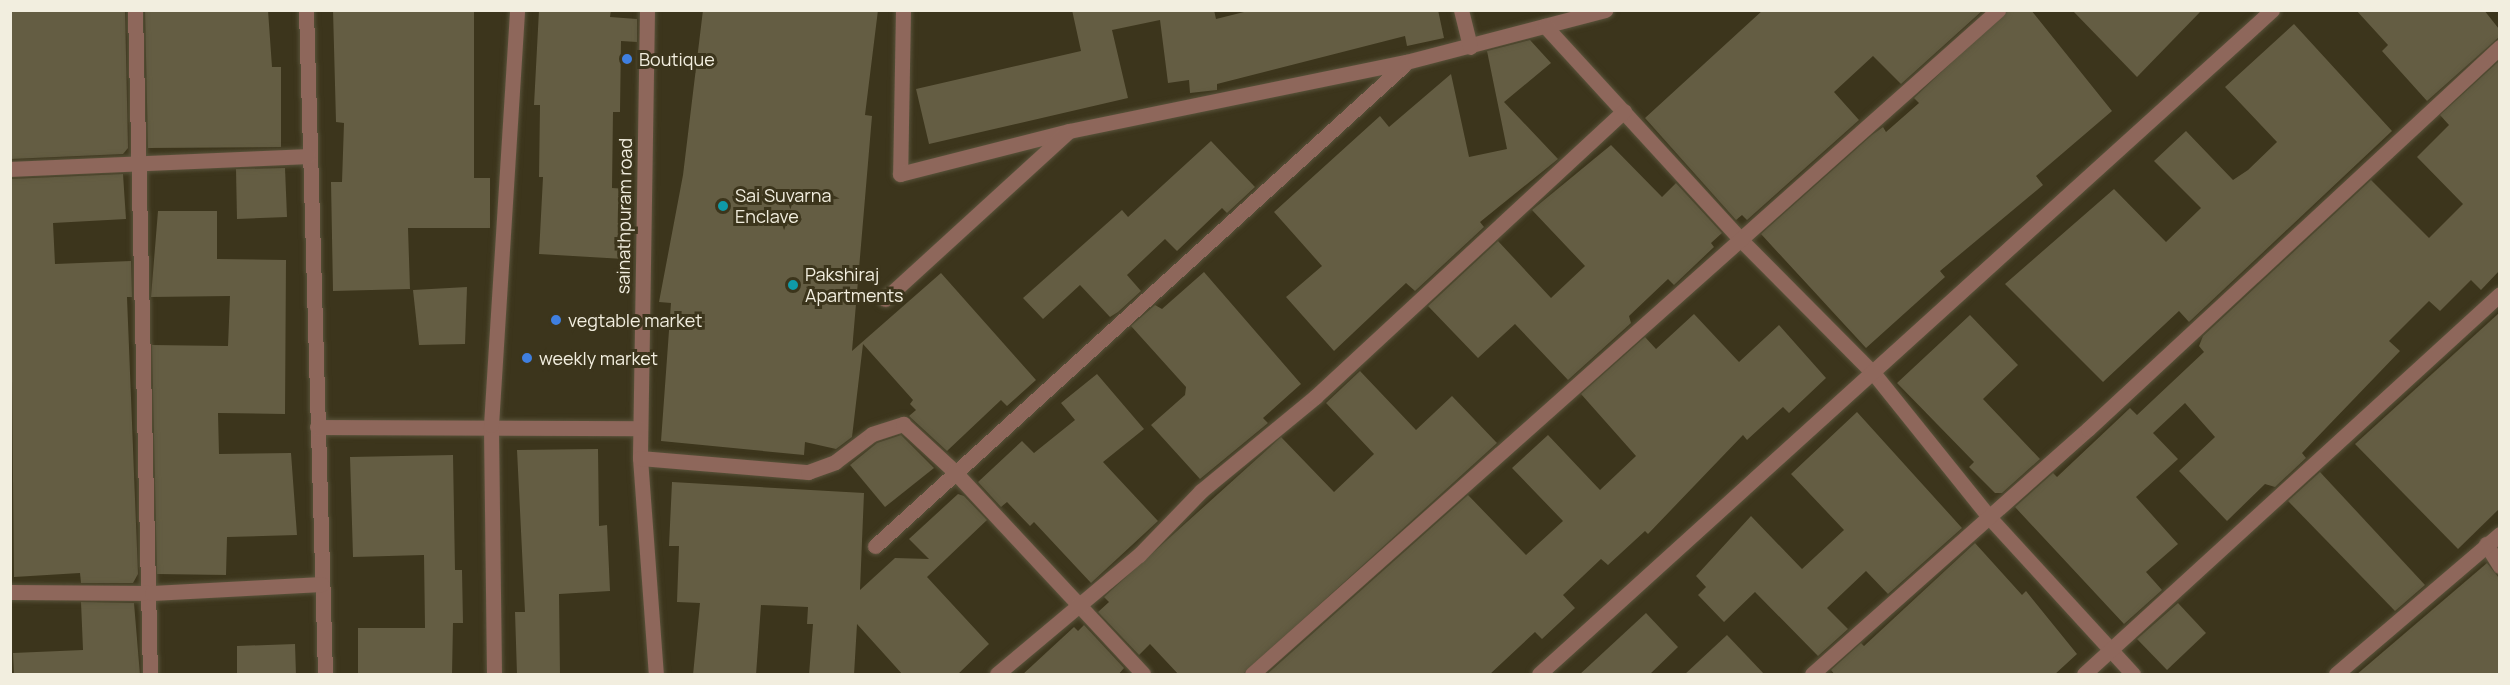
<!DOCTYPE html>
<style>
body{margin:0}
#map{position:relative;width:2510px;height:685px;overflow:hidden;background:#3c351c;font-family:Manrope,sans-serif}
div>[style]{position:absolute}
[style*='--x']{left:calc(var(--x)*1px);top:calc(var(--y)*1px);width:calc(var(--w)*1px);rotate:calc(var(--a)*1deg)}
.building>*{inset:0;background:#645d43}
.roads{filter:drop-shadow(0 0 2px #59533b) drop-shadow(0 0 2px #59533b)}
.minor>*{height:15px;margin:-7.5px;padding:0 7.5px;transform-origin:7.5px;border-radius:7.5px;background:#8e675b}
.dots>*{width:16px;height:16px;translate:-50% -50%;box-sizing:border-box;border:3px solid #3c351c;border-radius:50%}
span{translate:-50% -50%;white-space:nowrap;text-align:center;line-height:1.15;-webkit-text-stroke:6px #3c351c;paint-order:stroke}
.poi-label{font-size:18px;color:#f2eedf}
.left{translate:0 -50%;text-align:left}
.street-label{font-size:18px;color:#f2eedf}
.frame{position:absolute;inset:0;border:12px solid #f2eedf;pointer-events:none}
</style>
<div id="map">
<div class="building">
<div style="clip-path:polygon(10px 10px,125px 10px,128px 148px,123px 154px,10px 159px)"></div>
<div style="clip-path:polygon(145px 10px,268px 10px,272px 67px,281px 67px,281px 147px,148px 148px)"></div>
<div style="clip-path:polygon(333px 10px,474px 10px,474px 178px,490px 178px,490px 228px,408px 228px,410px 289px,333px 291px,331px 182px,342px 182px,344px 123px,336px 122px)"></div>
<div style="clip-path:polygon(539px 10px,611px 10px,610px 17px,637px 19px,637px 42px,621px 41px,620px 112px,613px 112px,612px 188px,628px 189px,624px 259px,539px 254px,543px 177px,539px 177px,540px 105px,534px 105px)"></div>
<div style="clip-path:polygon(703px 10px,878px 10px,865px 115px,872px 116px,852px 351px,941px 273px,1036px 380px,1007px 406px,1001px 400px,947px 451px,909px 416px,916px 410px,910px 404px,913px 400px,863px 344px,852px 437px,836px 449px,805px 442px,804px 455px,661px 441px,671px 303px,659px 302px,683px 175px)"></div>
<div style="clip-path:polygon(1072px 10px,1214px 10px,1216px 19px,1252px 10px,1438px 10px,1444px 38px,1407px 46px,1405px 36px,1217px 84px,1217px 90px,1190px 93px,1189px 80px,1168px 83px,1160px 20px,1112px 30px,1128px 98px,929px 144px,916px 89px,1081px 51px)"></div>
<div style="clip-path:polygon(1763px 10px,1983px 10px,1901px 84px,1873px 56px,1834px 92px,1859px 120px,1747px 220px,1742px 215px,1736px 220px,1645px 118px)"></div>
<div style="clip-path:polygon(2007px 10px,2031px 10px,2112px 111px,2036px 176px,2043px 185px,1940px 271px,1945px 277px,1866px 348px,1761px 234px,1872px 135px,1883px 127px,1886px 132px,1919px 103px,1914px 98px)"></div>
<div style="clip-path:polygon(2072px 10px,2202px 10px,2137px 77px)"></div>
<div style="clip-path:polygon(2356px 10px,2484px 10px,2499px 29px,2499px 37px,2427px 101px,2382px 51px,2388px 45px)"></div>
<div style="clip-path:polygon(2294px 24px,2392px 131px,2189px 322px,2179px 311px,2103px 382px,2005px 284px,2114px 189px,2166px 242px,2201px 208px,2154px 161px,2186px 131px,2233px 180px,2248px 170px,2277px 142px,2225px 87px)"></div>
<div style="clip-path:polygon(1530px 40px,1551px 63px,1504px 102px,1558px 159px,1480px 222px,1484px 227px,1415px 291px,1406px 283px,1334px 351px,1286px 297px,1322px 266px,1274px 212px,1380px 116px,1389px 127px,1451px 74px,1469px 157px,1507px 149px,1487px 51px)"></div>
<div style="clip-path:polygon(2499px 61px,2499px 271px,2481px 290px,2471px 280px,2440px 311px,2429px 301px,2389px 341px,2400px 351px,2302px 453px,2306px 458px,2275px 487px,2265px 484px,2227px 521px,2179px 471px,2215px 437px,2185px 403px,2153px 433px,2178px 459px,2136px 497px,2178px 544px,2146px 572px,2162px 590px,2124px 624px,2015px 507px,2053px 473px,2057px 477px,2130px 408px,2137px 415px,2204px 352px,2199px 346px,2203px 336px,2371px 180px,2429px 238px,2463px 204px,2417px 157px,2449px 125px,2440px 115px)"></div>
<div style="clip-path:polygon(1211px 141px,1255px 187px,1227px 213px,1222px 208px,1177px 251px,1165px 239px,1127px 275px,1141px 291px,1118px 312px,1110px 317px,1080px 285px,1043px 319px,1023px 298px,1122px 210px,1128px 217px)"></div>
<div style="clip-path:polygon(1611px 145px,1662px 197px,1676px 183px,1722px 233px,1711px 243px,1714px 247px,1674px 285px,1668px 279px,1629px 316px,1631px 323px,1568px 380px,1515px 324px,1478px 358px,1428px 306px,1498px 241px,1551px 298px,1585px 266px,1532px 210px)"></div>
<div style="clip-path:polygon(285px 168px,287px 217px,237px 219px,236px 169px)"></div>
<div style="clip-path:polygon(123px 174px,126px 219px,53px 223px,55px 264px,131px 261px,132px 297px,127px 297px,138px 574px,133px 583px,81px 583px,80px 573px,14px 577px,10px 179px)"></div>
<div style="clip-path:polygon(158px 211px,217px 211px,217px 259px,286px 260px,285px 414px,218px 413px,219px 454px,291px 453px,297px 535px,227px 537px,226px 575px,157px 574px,152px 345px,228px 346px,230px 296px,151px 297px)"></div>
<div style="clip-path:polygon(1204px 272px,1301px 384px,1263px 418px,1268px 423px,1200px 479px,1151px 425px,1185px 395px,1186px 387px,1131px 326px,1155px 305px,1162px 309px)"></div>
<div style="clip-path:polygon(467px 287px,465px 344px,419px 345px,413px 290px)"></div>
<div style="clip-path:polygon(2499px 313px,2499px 509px,2458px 549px,2355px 444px)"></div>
<div style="clip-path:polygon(1694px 314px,1739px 362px,1779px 325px,1826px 378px,1789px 413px,1783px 407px,1747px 440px,1743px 435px,1648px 534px,1645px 531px,1608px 565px,1601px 559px,1563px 595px,1575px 608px,1542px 639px,1535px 632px,1489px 675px,1266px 675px,1468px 495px,1526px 555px,1563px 521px,1512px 468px,1548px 435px,1600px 490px,1636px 456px,1581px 394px,1645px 337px,1656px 349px)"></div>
<div style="clip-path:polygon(1970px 315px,2018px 365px,1983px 399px,2040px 459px,2002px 493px,1995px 493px,1969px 467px,1974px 462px,1897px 383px)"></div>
<div style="clip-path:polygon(1360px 371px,1416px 430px,1452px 396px,1497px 443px,1242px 675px,1179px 675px,1150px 644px,1139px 655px,1098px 612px,1109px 602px,1104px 597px,1281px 437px,1334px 492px,1374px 454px,1326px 403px)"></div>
<div style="clip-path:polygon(1097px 374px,1144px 429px,1103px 462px,1158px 521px,1091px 583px,1034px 522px,1030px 526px,1007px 502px,1001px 507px,978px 482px,1022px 441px,1034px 453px,1075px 420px,1061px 403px)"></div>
<div style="clip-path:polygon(1857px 412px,1962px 528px,1888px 594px,1866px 571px,1827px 608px,1848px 629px,1818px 656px,1755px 592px,1724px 622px,1698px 595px,1706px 587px,1696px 576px,1751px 516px,1802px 569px,1844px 530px,1791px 474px)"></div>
<div style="clip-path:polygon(901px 435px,934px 468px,885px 507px,850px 465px,877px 443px)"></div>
<div style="clip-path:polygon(598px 449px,599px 526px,607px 525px,610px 591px,559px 594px,560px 675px,517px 675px,515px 612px,525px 612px,517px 450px)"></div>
<div style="clip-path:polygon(453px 455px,455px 570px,462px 570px,463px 623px,453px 623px,452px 675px,358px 675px,358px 628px,425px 628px,424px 555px,353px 557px,350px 457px)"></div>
<div style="clip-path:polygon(2320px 472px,2425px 585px,2395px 611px,2288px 501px)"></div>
<div style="clip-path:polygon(672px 482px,864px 493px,860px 590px,895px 558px,929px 559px,909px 539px,958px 494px,964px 496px,987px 520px,927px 577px,989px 644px,957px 675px,903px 675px,857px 624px,854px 675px,809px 675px,813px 624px,807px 624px,808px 607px,761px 605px,756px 675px,693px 675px,700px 603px,677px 602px,679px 546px,669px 546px)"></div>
<div style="clip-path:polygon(1975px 543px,2022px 595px,2026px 591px,2077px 654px,2054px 675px,1835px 675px,1831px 670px,1861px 643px,1864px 646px)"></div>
<div style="clip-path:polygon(2487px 563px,2499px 578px,2499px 675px,2356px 675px)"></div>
<div style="clip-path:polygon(81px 602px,134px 603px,140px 675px,14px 675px,13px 653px,83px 650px)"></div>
<div style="clip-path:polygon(2178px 603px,2206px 633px,2167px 670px,2137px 639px)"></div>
<div style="clip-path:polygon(1646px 613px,1678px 647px,1649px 675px,1579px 675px)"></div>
<div style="clip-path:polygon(1084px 625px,1124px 668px,1118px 675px,1022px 675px,1074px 627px,1078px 631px)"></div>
<div style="clip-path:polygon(1727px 635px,1765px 675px,1684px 675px)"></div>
<div style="clip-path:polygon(295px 644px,296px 675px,237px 675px,237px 646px)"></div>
</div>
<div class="roads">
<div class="minor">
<div style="--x:135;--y:10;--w:664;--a:88.71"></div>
<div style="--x:306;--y:10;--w:664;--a:88.36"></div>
<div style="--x:647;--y:10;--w:448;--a:90.9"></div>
<div style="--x:640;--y:458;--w:217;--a:85.8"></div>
<div style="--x:903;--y:10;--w:164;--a:91"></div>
<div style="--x:900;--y:174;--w:174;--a:-14.3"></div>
<div style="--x:1069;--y:131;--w:344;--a:-11.6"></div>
<div style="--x:1406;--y:62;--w:206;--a:-14.6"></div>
<div style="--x:1461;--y:10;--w:38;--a:76"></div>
<div style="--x:1545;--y:26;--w:292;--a:47.5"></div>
<div style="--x:1742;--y:241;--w:189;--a:45.2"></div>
<div style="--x:1875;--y:375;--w:182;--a:51.2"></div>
<div style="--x:1989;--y:517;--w:213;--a:47.5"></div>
<div style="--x:10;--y:169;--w:298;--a:-2.5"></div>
<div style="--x:885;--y:299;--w:246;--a:-42.4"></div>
<div style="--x:317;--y:427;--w:323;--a:0.2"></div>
<div style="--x:640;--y:458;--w:169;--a:4.8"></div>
<div style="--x:808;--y:472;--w:29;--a:-20"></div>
<div style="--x:835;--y:462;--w:46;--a:-37.1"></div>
<div style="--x:872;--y:434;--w:33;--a:-18"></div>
<div style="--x:903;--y:424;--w:69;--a:42.7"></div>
<div style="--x:954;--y:471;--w:277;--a:47"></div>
<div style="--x:2486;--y:544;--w:26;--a:58"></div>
<div style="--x:875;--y:546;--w:715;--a:-42.28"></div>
<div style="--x:10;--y:592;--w:142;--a:0.4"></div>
<div style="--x:152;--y:593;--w:170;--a:-3"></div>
<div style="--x:494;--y:674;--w:249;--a:-90.7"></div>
<div style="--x:491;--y:425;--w:416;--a:-86.4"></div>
<div style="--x:997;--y:674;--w:185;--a:-40"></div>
<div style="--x:1139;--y:555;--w:89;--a:-45.9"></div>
<div style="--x:1201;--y:491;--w:148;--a:-39.5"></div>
<div style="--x:1315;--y:397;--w:421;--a:-42.8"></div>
<div style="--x:1252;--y:674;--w:999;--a:-41.67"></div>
<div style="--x:1539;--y:674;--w:989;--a:-42.17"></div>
<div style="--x:1812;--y:674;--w:369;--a:-41.6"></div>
<div style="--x:2088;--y:429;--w:562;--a:-42.84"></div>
<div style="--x:2084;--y:674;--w:563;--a:-42.41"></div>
<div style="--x:2336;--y:674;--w:216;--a:-40.5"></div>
</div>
</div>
<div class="dots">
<div style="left:627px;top:59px;background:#3f7fe0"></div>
<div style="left:723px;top:206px;background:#0f9aa8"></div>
<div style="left:793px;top:285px;background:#0f9aa8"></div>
<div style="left:556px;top:320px;background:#3f7fe0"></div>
<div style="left:527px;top:358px;background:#3f7fe0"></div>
</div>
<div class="poi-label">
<span class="left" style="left:639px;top:59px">Boutique</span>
<span class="left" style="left:735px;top:206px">Sai Suvarna<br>Enclave</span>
<span class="left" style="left:805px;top:285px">Pakshiraj<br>Apartments</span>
<span class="left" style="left:568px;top:320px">vegtable market</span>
<span class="left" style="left:539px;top:358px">weekly market</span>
</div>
<div class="street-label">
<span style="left:624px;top:216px;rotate:-89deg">sainathpuram road</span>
</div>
<div class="frame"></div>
</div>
